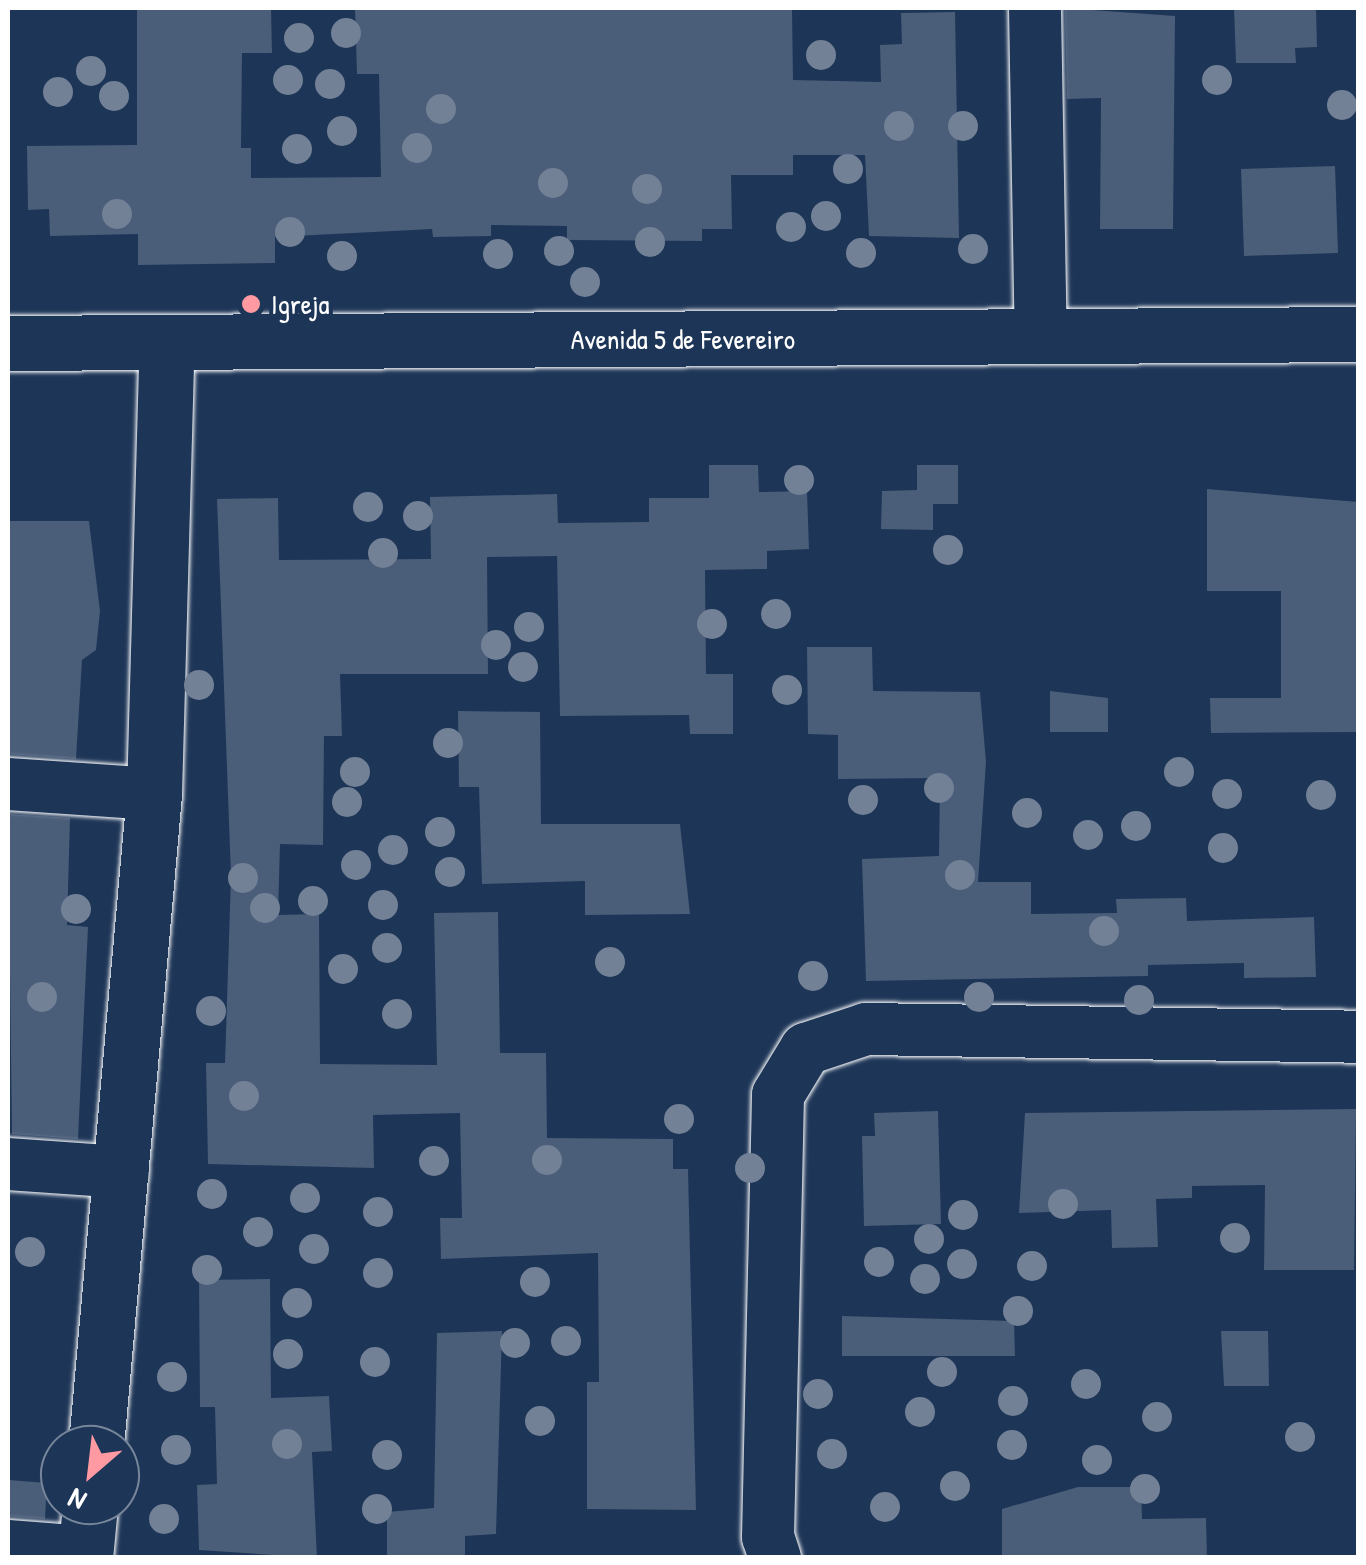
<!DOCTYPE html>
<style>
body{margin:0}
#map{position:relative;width:1366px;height:1565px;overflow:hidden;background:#1d3557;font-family:"Patrick Hand",sans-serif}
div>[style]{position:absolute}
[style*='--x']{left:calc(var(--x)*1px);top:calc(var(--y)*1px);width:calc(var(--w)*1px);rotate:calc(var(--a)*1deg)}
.building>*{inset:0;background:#4a5d79}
.roads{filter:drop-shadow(0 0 2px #fff) drop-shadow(0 0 2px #fff)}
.minor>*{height:52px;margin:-26px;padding:0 26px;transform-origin:26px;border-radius:26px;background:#1d3557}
.tertiary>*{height:55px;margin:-27.5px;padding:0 27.5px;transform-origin:27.5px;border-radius:27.5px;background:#1d3557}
.trees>*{width:30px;height:30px;margin:-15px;border-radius:50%;background:#738196}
.dots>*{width:28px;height:28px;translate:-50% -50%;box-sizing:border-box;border:5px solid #1d3557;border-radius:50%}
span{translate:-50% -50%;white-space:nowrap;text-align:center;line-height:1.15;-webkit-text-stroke:8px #1d3557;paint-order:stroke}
.poi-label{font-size:28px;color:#fff}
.left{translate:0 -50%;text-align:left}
.street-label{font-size:28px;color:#fff}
.frame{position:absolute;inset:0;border:10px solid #fff;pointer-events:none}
.north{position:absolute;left:40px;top:1425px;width:100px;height:100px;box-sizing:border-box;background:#1d3557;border:2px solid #77869a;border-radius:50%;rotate:208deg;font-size:28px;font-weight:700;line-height:40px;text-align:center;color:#fff}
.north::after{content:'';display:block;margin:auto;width:35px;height:45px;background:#ff9aa2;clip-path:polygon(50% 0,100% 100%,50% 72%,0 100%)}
</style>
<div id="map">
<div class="building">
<div style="clip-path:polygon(137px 8px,271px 8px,272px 53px,242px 53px,241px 148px,251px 148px,251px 178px,381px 177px,379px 74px,357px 74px,355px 8px,792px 8px,793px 80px,881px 82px,880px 45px,902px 44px,901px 13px,955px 12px,959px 238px,869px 236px,865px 155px,793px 155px,793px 175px,731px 175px,732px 229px,702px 229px,702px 241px,567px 240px,567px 226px,491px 225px,491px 236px,433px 237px,432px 229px,275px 237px,275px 263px,138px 265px,138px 234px,50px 236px,49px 209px,28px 210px,27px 146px,137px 145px)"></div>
<div style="clip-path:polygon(1065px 8px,1175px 16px,1173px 229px,1100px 229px,1101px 98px,1067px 99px)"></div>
<div style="clip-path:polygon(1234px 8px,1316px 8px,1317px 47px,1295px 48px,1296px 63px,1236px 63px)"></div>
<div style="clip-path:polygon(1335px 166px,1338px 253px,1244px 256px,1241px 169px)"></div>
<div style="clip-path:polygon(709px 465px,758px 465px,759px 492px,807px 491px,809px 549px,767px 551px,767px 569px,705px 570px,706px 674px,733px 674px,733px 734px,690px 734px,689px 715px,560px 716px,557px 556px,487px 557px,488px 674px,340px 674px,342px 736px,324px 736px,323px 845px,280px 844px,278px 915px,319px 914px,320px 1064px,437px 1065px,434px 913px,498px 912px,500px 1053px,546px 1053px,547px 1138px,673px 1139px,673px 1169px,688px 1169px,696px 1510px,587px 1509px,587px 1382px,599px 1382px,598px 1253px,441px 1259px,440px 1218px,462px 1218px,460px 1113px,373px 1115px,374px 1168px,208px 1164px,206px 1063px,225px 1063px,231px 876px,217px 499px,278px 498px,279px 560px,431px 559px,430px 497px,557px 494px,558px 523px,649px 522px,649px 498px,709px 498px)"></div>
<div style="clip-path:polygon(917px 465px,958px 465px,958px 504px,933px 504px,933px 530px,881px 529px,882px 491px,917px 490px)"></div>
<div style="clip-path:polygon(1207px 489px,1358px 502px,1358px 732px,1211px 733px,1210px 698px,1281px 698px,1281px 591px,1207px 591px)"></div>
<div style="clip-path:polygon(8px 521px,89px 521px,100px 611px,96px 650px,82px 660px,76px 759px,8px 754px)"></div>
<div style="clip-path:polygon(807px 647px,872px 647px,873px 691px,980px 692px,986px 762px,978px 882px,1031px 882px,1031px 914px,1117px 913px,1116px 899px,1186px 898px,1187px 921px,1314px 917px,1316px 977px,1244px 978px,1244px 963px,1148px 965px,1148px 976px,866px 981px,862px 859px,939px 856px,940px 778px,838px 779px,838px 735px,808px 734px)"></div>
<div style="clip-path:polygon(1050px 691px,1108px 698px,1108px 732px,1050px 732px)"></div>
<div style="clip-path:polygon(458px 711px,540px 712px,541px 824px,680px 824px,690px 914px,585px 915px,585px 881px,482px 884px,479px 787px,459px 787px)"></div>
<div style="clip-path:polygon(8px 814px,70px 818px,67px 925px,88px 927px,78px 1139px,12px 1134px)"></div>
<div style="clip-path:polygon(1356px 1109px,1354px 1270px,1264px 1270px,1265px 1185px,1192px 1186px,1192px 1198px,1156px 1199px,1158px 1247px,1112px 1248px,1111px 1210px,1019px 1213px,1025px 1113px)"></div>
<div style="clip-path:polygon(938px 1111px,941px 1224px,864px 1226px,862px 1136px,875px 1136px,874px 1113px)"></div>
<div style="clip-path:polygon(270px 1279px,271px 1398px,329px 1396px,332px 1451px,312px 1452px,317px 1558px,199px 1550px,197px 1485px,217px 1484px,215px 1407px,200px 1407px,199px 1280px)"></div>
<div style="clip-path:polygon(842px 1316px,1014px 1321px,1015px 1356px,842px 1356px)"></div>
<div style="clip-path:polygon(502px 1331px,496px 1534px,465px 1536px,465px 1558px,387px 1558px,387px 1512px,434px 1508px,437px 1333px)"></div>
<div style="clip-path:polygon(1221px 1331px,1268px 1331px,1269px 1386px,1224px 1386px)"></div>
<div style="clip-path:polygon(9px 1480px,47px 1483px,45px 1519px,8px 1516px)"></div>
<div style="clip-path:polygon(1078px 1487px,1141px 1487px,1142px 1519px,1206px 1518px,1207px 1558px,1002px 1558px,1002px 1509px)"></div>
</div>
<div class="roads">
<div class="minor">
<div style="--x:1035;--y:8;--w:330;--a:89"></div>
<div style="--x:8;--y:784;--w:146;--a:3.9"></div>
<div style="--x:8;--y:1164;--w:115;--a:4"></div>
<div style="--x:8;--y:1546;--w:77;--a:4.5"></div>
<div style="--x:775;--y:1558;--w:22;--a:-108"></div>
<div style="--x:768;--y:1537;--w:442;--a:-88.7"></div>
<div style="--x:778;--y:1095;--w:54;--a:-58.7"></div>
<div style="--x:806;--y:1049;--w:63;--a:-18.4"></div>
<div style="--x:866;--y:1029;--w:492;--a:0.9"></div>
</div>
<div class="tertiary">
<div style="--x:8;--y:343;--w:1350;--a:-0.38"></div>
<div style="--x:96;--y:1445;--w:654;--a:-84.91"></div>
<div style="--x:154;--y:794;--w:452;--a:-88.4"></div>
<div style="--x:85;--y:1558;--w:53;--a:-84.6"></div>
</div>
</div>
<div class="trees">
<div style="left:346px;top:33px"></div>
<div style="left:299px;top:38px"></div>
<div style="left:821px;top:55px"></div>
<div style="left:91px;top:71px"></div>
<div style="left:288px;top:80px"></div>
<div style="left:1217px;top:80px"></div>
<div style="left:330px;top:84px"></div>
<div style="left:58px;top:92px"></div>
<div style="left:114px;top:96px"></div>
<div style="left:1342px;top:105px"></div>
<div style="left:441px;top:109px"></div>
<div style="left:899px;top:126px"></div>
<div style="left:963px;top:126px"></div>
<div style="left:342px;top:131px"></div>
<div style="left:417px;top:148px"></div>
<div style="left:297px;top:149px"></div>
<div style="left:848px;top:169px"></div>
<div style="left:553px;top:183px"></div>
<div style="left:647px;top:189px"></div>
<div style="left:117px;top:214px"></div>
<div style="left:826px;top:216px"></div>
<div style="left:791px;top:227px"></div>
<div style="left:290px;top:232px"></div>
<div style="left:650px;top:242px"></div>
<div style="left:973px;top:249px"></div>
<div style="left:559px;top:251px"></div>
<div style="left:861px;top:253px"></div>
<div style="left:498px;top:254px"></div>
<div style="left:342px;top:256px"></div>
<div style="left:585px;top:282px"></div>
<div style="left:799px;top:480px"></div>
<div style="left:368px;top:507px"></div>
<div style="left:418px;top:516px"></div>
<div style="left:948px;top:550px"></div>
<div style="left:383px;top:553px"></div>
<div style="left:776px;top:614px"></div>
<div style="left:712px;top:624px"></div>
<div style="left:529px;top:627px"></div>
<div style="left:496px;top:645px"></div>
<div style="left:523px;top:667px"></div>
<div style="left:199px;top:685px"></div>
<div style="left:787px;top:690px"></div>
<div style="left:448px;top:743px"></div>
<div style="left:355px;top:772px"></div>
<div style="left:1179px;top:772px"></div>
<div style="left:939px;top:788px"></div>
<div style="left:1227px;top:794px"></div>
<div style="left:1321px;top:795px"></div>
<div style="left:863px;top:800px"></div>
<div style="left:347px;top:802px"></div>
<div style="left:1027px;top:813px"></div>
<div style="left:1136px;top:826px"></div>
<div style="left:440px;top:832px"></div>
<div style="left:1088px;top:835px"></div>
<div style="left:1223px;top:848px"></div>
<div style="left:393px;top:850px"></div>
<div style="left:356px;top:865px"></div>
<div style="left:450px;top:872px"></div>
<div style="left:960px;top:875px"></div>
<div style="left:243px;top:878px"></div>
<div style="left:313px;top:901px"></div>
<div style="left:383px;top:905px"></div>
<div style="left:265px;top:908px"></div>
<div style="left:76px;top:909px"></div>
<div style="left:1104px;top:931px"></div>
<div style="left:387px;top:948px"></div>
<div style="left:610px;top:962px"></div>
<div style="left:343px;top:969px"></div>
<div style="left:813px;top:976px"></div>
<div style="left:42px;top:997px"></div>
<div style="left:979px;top:997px"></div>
<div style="left:1139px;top:1000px"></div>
<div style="left:211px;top:1011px"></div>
<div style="left:397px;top:1014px"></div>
<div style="left:244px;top:1096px"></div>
<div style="left:679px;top:1119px"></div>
<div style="left:547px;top:1160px"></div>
<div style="left:434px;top:1161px"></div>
<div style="left:750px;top:1168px"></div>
<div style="left:212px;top:1194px"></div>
<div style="left:305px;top:1198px"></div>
<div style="left:1063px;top:1204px"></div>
<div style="left:378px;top:1212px"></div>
<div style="left:963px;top:1215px"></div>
<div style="left:258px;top:1232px"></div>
<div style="left:1235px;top:1238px"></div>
<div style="left:929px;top:1239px"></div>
<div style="left:314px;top:1249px"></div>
<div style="left:30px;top:1252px"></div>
<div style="left:879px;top:1262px"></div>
<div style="left:962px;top:1264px"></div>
<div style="left:1032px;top:1266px"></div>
<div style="left:207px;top:1270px"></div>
<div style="left:378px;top:1273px"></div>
<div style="left:925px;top:1279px"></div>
<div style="left:535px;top:1282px"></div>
<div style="left:297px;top:1303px"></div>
<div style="left:1018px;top:1311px"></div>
<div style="left:566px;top:1341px"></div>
<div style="left:515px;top:1343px"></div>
<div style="left:288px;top:1354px"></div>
<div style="left:375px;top:1362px"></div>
<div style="left:942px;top:1372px"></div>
<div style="left:172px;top:1377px"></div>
<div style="left:1086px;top:1384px"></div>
<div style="left:818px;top:1394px"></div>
<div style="left:1013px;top:1401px"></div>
<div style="left:920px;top:1412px"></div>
<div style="left:1157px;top:1417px"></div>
<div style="left:540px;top:1421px"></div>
<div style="left:1300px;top:1437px"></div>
<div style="left:287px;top:1444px"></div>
<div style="left:1012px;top:1445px"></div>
<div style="left:176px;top:1450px"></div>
<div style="left:832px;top:1454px"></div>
<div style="left:387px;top:1455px"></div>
<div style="left:1097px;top:1460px"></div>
<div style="left:955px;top:1486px"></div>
<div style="left:1145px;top:1489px"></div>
<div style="left:885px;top:1507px"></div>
<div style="left:377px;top:1509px"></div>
<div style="left:164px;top:1519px"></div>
</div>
<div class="dots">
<div style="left:251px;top:304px;background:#ff9aa2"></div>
</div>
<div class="poi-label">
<span class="left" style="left:271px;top:304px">Igreja</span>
</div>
<div class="street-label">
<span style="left:683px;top:339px">Avenida 5 de Fevereiro</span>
</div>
<div class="frame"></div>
<div class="north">N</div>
</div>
